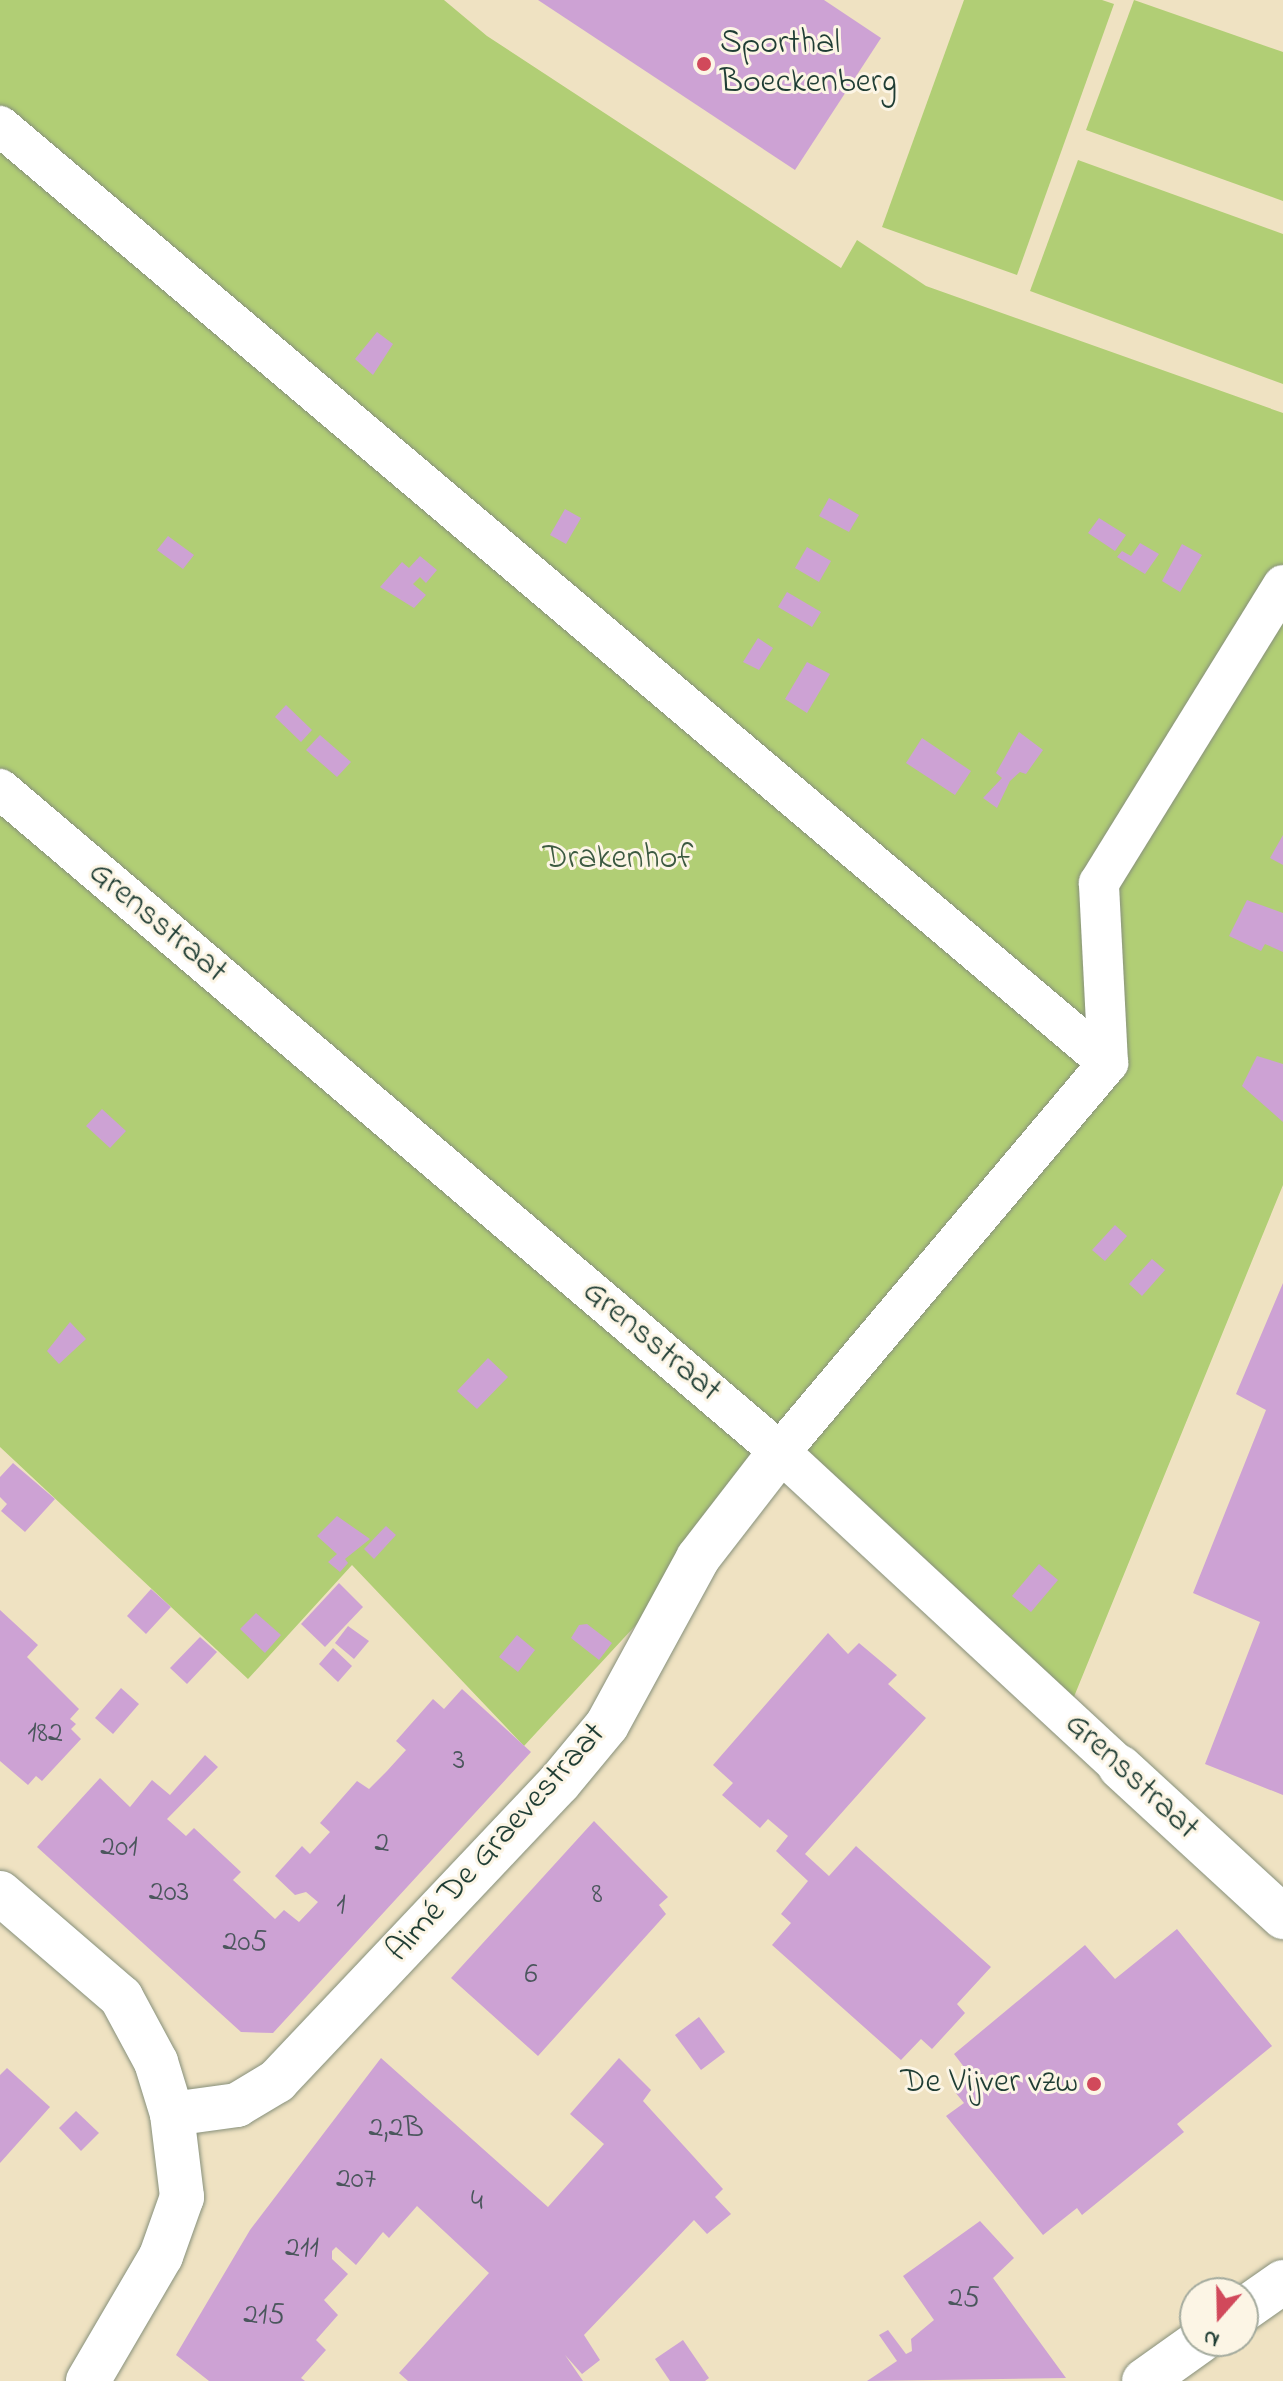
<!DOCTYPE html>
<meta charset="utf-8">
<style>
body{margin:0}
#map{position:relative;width:1283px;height:2381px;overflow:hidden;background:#efe2c2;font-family:"Indie Flower",sans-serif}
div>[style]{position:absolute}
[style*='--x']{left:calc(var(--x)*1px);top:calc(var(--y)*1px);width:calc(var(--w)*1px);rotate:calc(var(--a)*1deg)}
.green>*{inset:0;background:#b1ce75}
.building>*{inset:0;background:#cda2d4}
.roads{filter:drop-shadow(0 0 2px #87907b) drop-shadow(0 0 2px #87907b)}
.pedestrian>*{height:40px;margin:-20px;padding:0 20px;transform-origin:20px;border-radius:20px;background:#fff}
.minor>*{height:44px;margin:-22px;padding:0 22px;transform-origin:22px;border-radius:22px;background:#fff}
.dots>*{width:22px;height:22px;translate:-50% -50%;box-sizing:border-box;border:4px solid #fcf5e5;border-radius:50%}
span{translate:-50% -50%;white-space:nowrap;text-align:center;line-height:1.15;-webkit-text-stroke:6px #fcf5e5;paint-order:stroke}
.number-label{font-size:30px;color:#4a565c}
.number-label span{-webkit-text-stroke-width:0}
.poi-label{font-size:34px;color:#1f3d34}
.left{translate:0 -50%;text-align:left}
.right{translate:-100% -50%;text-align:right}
.park-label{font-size:34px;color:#3c5a41}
.street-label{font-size:34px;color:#1f3d34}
.north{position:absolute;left:1179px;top:2277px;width:80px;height:80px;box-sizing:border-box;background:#fcf5e5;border:2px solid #a4ab9e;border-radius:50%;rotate:200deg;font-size:22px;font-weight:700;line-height:32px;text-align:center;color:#1f3d34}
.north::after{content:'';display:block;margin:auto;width:28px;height:36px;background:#d1495b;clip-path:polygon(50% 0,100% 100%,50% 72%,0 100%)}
</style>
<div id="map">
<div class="green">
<div style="clip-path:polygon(0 0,444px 0,487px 36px,841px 268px,857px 240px,926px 286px,1283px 413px,1283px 1185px,1071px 1704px,794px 1454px,524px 1746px,352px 1565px,248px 1679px,0 1447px)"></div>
<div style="clip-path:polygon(964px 0,1102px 0,1114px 4px,1017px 275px,882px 227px)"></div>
<div style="clip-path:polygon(1134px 0,1283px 52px,1283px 201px,1086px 130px)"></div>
<div style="clip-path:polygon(1078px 160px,1283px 234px,1283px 384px,1030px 291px)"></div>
</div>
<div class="building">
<div style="clip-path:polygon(538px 0,824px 0,881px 38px,795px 170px)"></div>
<div style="clip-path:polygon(377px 332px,393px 344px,373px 375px,355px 359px)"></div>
<div style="clip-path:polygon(829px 498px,859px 515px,849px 532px,819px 516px)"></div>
<div style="clip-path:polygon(565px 509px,581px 518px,566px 544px,550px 535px)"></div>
<div style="clip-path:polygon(1099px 518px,1126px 535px,1115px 551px,1088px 533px)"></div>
<div style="clip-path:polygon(168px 536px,194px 555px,183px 569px,157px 550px)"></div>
<div style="clip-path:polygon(1140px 543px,1159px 554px,1145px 574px,1117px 557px,1122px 551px,1131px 556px)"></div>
<div style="clip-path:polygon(1182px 544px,1202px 555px,1180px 592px,1162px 581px)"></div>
<div style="clip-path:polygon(807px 547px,831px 561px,819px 582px,795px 568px)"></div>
<div style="clip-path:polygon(420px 556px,437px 570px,426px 583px,420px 577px,413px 584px,426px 595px,414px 608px,380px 587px,402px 562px,409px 568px)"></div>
<div style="clip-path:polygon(787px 592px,821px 612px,812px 627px,778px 607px)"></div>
<div style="clip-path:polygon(758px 638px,773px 648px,759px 670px,743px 662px)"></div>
<div style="clip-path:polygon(807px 662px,830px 674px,807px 713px,785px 699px)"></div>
<div style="clip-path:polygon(286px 705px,312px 730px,301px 742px,275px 717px)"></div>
<div style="clip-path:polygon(1019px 732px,1043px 750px,1026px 774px,1020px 772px,1010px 781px,997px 808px,983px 798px,1002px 778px,996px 773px)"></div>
<div style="clip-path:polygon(320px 735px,351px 762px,337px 777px,306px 750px)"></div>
<div style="clip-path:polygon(922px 738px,971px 771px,955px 795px,906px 763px)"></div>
<div style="clip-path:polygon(1283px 835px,1283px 865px,1270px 858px)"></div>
<div style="clip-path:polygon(1247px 900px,1283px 913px,1283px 952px,1265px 944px,1261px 951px,1229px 936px)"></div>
<div style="clip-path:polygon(1257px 1056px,1283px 1064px,1283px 1122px,1242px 1086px)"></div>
<div style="clip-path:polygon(102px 1109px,126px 1131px,110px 1148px,86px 1126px)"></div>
<div style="clip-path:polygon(1115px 1225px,1127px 1236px,1105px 1261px,1092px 1250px)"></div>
<div style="clip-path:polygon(1152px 1259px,1165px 1270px,1142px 1296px,1129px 1284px)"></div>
<div style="clip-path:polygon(1283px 1283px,1283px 1795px,1205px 1764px,1260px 1622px,1193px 1593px,1266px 1410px,1236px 1394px)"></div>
<div style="clip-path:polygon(70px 1322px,86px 1339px,59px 1364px,47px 1351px)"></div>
<div style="clip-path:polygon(488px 1358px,508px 1377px,477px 1409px,457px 1391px)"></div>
<div style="clip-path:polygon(13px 1463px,55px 1499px,25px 1532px,1px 1511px,7px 1504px,0 1497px,0 1477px)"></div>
<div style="clip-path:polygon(337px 1516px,370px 1539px,345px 1559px,348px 1563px,340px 1572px,328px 1562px,337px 1554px,317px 1536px)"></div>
<div style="clip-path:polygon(386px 1526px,396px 1535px,374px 1559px,364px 1549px)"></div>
<div style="clip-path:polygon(1039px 1564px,1058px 1580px,1031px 1612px,1012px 1596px)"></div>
<div style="clip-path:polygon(339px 1583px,363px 1607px,325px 1647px,301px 1624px)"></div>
<div style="clip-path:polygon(151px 1589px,171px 1607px,146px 1634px,127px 1616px)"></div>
<div style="clip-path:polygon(0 1610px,38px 1645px,27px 1657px,79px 1709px,70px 1719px,76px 1724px,71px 1729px,81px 1739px,42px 1781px,36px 1776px,28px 1785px,0 1761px)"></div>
<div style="clip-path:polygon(256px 1613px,281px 1635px,265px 1653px,240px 1629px)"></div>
<div style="clip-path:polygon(587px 1624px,612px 1643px,599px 1660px,571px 1638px,579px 1625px)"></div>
<div style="clip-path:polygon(348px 1626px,369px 1641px,354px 1659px,335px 1643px)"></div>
<div style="clip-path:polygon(828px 1633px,848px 1654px,859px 1643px,897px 1675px,888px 1684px,926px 1718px,805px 1854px,829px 1876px,856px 1846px,991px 1967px,957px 2004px,965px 2013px,932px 2049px,921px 2039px,901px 2060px,772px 1945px,791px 1923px,781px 1914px,808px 1881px,776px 1851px,788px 1836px,768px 1819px,760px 1828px,722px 1795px,733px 1783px,713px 1765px)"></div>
<div style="clip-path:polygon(517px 1635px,535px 1650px,518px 1672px,499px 1657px)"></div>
<div style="clip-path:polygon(200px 1637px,217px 1652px,187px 1684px,170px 1668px)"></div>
<div style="clip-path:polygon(333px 1648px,352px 1666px,338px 1682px,319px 1664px)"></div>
<div style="clip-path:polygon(121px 1688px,139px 1704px,113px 1734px,95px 1718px)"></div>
<div style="clip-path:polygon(462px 1689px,531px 1752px,273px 2033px,241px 2032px,37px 1847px,100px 1778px,130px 1807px,152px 1780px,170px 1795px,205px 1755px,218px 1767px,167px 1819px,186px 1836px,194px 1828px,241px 1872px,233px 1880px,275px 1919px,284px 1910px,299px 1922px,318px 1902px,306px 1892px,295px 1895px,275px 1876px,302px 1846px,310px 1854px,330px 1832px,320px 1823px,357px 1781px,369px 1789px,387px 1771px,406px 1750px,396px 1741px,433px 1699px,444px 1709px)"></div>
<div style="clip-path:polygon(594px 1821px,668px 1897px,659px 1905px,666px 1914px,538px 2056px,451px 1978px)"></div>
<div style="clip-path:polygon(1177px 1929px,1272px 2046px,1177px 2124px,1184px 2132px,1082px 2215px,1077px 2208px,1043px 2235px,946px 2116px,964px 2103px,955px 2092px,971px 2076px,954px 2054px,1085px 1945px,1115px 1979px)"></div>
<div style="clip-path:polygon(699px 2017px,725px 2052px,701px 2070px,675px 2035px)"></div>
<div style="clip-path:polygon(381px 2058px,548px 2207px,604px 2144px,570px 2114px,619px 2058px,651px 2090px,643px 2101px,723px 2189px,715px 2197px,731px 2214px,707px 2234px,694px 2220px,584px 2335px,600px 2360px,582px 2374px,565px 2355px,583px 2381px,408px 2381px,399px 2373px,489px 2273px,417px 2206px,389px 2238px,383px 2232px,356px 2265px,336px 2247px,332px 2251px,332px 2259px,348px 2274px,324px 2300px,338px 2315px,316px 2340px,326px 2350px,301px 2378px,305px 2381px,209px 2381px,176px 2355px,250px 2230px)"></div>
<div style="clip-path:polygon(7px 2068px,50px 2107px,0 2163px,0 2075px)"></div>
<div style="clip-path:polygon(76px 2111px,99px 2133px,81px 2151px,59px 2128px)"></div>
<div style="clip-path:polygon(980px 2221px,1014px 2258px,993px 2278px,1066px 2378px,867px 2381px,897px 2361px,879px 2335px,888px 2330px,906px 2354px,912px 2351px,911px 2339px,934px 2320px,903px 2276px)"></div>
<div style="clip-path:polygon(683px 2340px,709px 2378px,705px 2381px,670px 2381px,655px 2359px)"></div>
</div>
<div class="roads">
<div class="pedestrian">
<div style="--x:0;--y:126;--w:1451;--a:40.22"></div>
<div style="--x:1108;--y:1063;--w:509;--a:130.14"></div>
<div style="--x:0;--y:789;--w:1024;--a:40.36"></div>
<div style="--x:780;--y:1452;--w:463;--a:42.8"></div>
<div style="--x:1108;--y:1063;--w:180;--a:-92.9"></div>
<div style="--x:1099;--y:883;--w:350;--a:-58.3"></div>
</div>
<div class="minor">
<div style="--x:1120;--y:1767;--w:222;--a:42.6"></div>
<div style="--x:0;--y:1893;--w:160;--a:40.7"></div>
<div style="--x:121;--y:1997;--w:74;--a:61.7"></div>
<div style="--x:156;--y:2062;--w:54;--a:72.9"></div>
<div style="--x:172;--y:2114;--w:84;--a:83.1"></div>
<div style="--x:182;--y:2197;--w:63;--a:109.6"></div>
<div style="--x:161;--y:2256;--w:145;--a:120.3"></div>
<div style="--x:172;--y:2114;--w:66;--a:-7.9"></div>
<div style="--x:237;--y:2105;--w:47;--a:-31"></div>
<div style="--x:277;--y:2081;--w:410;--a:-46.6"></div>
<div style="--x:559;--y:1783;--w:75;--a:-50.4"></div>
<div style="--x:607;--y:1725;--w:190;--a:-61.4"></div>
<div style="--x:698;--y:1558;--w:134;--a:-52.3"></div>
<div style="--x:1243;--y:2310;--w:49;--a:-35"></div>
<div style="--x:1144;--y:2381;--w:69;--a:-35.5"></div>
</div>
</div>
<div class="dots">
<div style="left:704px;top:64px;background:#d1495b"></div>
<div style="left:1094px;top:2084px;background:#d1495b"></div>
</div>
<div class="number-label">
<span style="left:45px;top:1734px">182</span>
<span style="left:459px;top:1761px">3</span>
<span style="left:382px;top:1844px">2</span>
<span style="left:119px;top:1848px">201</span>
<span style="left:169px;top:1893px">203</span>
<span style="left:597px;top:1895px">8</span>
<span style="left:341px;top:1906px">1</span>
<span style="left:245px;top:1943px">205</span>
<span style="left:531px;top:1975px">6</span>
<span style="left:396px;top:2129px">2,2B</span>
<span style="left:356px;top:2180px">207</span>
<span style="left:477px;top:2202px">4</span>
<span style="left:302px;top:2249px">211</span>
<span style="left:964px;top:2299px">25</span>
<span style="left:264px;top:2316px">215</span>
</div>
<div class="poi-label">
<span class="left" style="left:720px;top:64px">Sporthal<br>Boeckenberg</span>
<span class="right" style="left:1078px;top:2084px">De Vijver vzw</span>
</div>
<div class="park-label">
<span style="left:618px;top:860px">Drakenhof</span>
</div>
<div class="street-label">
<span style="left:157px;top:923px;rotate:40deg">Grensstraat</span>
<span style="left:651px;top:1342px;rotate:40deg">Grensstraat</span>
<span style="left:1131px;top:1777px;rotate:43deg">Grensstraat</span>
<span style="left:497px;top:1843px;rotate:-48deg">Aimé De Graevestraat</span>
</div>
<div class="north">N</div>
</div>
